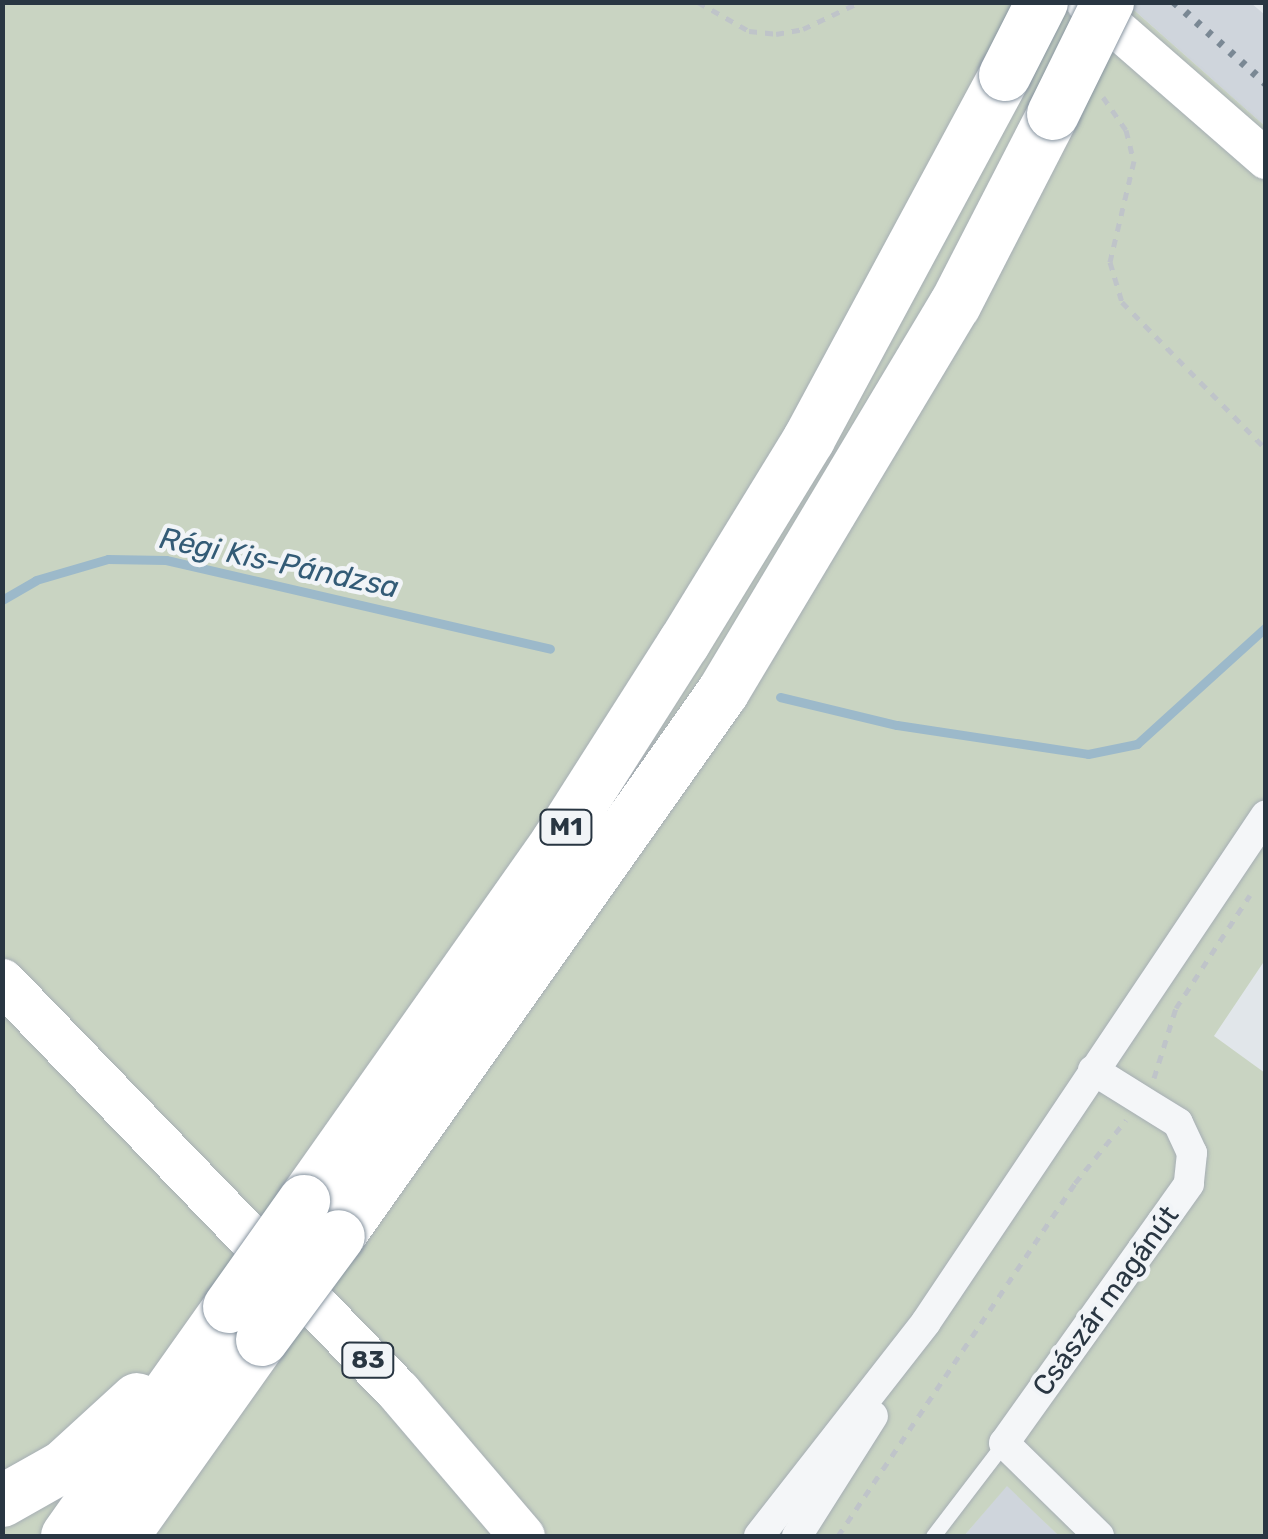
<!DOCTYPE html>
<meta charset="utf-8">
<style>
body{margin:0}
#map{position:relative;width:1268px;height:1539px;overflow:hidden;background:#e1e6ea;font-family:Rubik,sans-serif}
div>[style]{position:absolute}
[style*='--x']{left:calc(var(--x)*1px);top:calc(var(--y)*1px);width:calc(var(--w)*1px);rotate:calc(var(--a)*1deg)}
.built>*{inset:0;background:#cfd5dc}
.green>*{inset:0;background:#c9d4c2}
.stream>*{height:9px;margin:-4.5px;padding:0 4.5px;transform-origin:4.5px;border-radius:4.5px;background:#9cb9ca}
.path>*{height:5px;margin-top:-2.5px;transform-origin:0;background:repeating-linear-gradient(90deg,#bfc4c9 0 8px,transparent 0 16px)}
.roads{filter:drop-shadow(0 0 2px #a6aeb4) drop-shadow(0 0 2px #a6aeb4)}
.lane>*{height:15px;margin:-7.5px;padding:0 7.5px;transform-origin:7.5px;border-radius:7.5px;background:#f4f6f8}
.street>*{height:30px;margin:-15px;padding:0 15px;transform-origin:15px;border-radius:15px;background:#f4f6f8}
.secondary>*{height:40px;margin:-20px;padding:0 20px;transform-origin:20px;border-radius:20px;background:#fff}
.primary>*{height:45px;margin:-22.5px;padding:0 22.5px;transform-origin:22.5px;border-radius:22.5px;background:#fff}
.highway>*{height:52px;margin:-26px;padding:0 26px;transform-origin:26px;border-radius:26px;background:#fff}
.rail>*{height:8px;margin-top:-4px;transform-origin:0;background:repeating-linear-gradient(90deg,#7a8894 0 5px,transparent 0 15px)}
.bridges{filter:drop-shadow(0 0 2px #8895a1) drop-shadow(0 0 2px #8895a1)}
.highway-bridge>*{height:52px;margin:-26px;padding:0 26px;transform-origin:26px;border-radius:26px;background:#fff}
span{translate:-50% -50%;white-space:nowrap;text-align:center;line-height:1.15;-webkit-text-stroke:9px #f1f4f7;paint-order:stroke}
.shield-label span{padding:2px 8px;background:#f1f4f7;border:2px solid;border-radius:8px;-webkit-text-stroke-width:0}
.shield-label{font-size:25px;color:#293642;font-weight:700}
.street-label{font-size:28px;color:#293642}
.water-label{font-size:30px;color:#335b76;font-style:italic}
.frame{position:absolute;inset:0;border:5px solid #293642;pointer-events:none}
</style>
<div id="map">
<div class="built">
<div style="clip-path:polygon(1126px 3px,1251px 3px,1265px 15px,1265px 126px)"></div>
<div style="clip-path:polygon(1007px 1485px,1059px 1536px,964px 1536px)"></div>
</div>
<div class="green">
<div style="clip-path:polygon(3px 3px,1126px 3px,1265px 126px,1265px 960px,1214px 1036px,1265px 1073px,1265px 1536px,1059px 1536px,1007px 1486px,964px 1536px,3px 1536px)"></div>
</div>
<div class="stream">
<div style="--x:2;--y:600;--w:39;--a:-30"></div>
<div style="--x:36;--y:580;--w:75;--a:-16.3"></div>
<div style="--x:108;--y:559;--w:58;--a:1"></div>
<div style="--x:166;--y:560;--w:394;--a:13"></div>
<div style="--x:780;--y:697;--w:120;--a:13.5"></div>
<div style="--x:897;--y:725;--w:193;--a:8.6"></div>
<div style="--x:1088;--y:754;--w:50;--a:-11.5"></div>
<div style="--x:1137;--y:744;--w:174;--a:-42.2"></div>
</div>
<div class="path">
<div style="--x:698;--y:2;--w:59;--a:29.6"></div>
<div style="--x:749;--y:31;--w:27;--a:6"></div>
<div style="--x:776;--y:34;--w:27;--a:-10"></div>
<div style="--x:803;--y:29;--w:63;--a:-25.3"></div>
<div style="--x:1103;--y:97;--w:40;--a:55.1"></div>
<div style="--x:1126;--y:130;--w:32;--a:76"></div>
<div style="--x:1134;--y:161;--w:104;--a:103.4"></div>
<div style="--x:1110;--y:262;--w:42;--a:73.3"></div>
<div style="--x:1122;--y:302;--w:206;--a:45.6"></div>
<div style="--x:1154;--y:1078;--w:73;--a:-72.6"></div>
<div style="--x:1176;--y:1008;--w:135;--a:-56.8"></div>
<div style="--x:838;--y:1536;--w:425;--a:-56.1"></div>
<div style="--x:1075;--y:1183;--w:81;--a:-51"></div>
</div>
<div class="roads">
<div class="lane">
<div style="--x:933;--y:1536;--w:117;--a:-52.6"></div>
</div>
<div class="street">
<div style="--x:1093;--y:1070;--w:100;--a:31.9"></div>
<div style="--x:1178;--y:1123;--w:33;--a:65"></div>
<div style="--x:1192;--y:1153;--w:31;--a:96"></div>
<div style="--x:1189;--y:1184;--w:318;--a:125.5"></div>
<div style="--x:1004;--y:1443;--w:133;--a:44.4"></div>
<div style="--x:759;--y:1536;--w:271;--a:-52"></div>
<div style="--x:926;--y:1322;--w:610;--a:-56.15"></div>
<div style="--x:797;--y:1536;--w:142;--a:-57.7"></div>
</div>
<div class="secondary">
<div style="--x:1086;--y:2;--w:239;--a:41.1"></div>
</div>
<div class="primary">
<div style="--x:2;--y:981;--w:570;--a:46"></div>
<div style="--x:398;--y:1391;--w:191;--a:49.5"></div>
</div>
<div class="highway">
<div style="--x:304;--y:1201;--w:439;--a:-54.8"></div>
<div style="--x:557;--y:842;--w:236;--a:-57.5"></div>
<div style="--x:684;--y:643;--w:239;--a:-58.5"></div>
<div style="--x:809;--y:439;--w:413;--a:-61.7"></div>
<div style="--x:339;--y:1236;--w:666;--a:-54.78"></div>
<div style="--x:723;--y:692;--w:451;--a:-59.1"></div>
<div style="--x:955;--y:305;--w:215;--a:-62.8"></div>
<div style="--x:2;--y:1501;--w:71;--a:-29.4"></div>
<div style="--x:64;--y:1466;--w:99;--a:-42.5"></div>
<div style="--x:67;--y:1536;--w:281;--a:-54.7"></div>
<div style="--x:123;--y:1536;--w:240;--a:-54.7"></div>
</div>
</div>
<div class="rail">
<div style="--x:1174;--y:2;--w:123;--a:41.7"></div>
</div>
<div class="bridges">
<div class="highway-bridge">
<div style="--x:1005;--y:75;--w:82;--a:-63.1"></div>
<div style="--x:1053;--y:114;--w:125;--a:-63.8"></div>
<div style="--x:229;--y:1307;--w:130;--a:-54.7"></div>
<div style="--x:262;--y:1340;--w:129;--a:-53.5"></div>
</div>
</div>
<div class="shield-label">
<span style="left:566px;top:827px">M1</span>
<span style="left:368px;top:1360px">83</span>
</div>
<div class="street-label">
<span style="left:1106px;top:1301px;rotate:-54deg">Császár magánút</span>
</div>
<div class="water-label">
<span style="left:279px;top:563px;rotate:12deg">Régi Kis-Pándzsa</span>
</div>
<div class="frame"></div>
</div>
